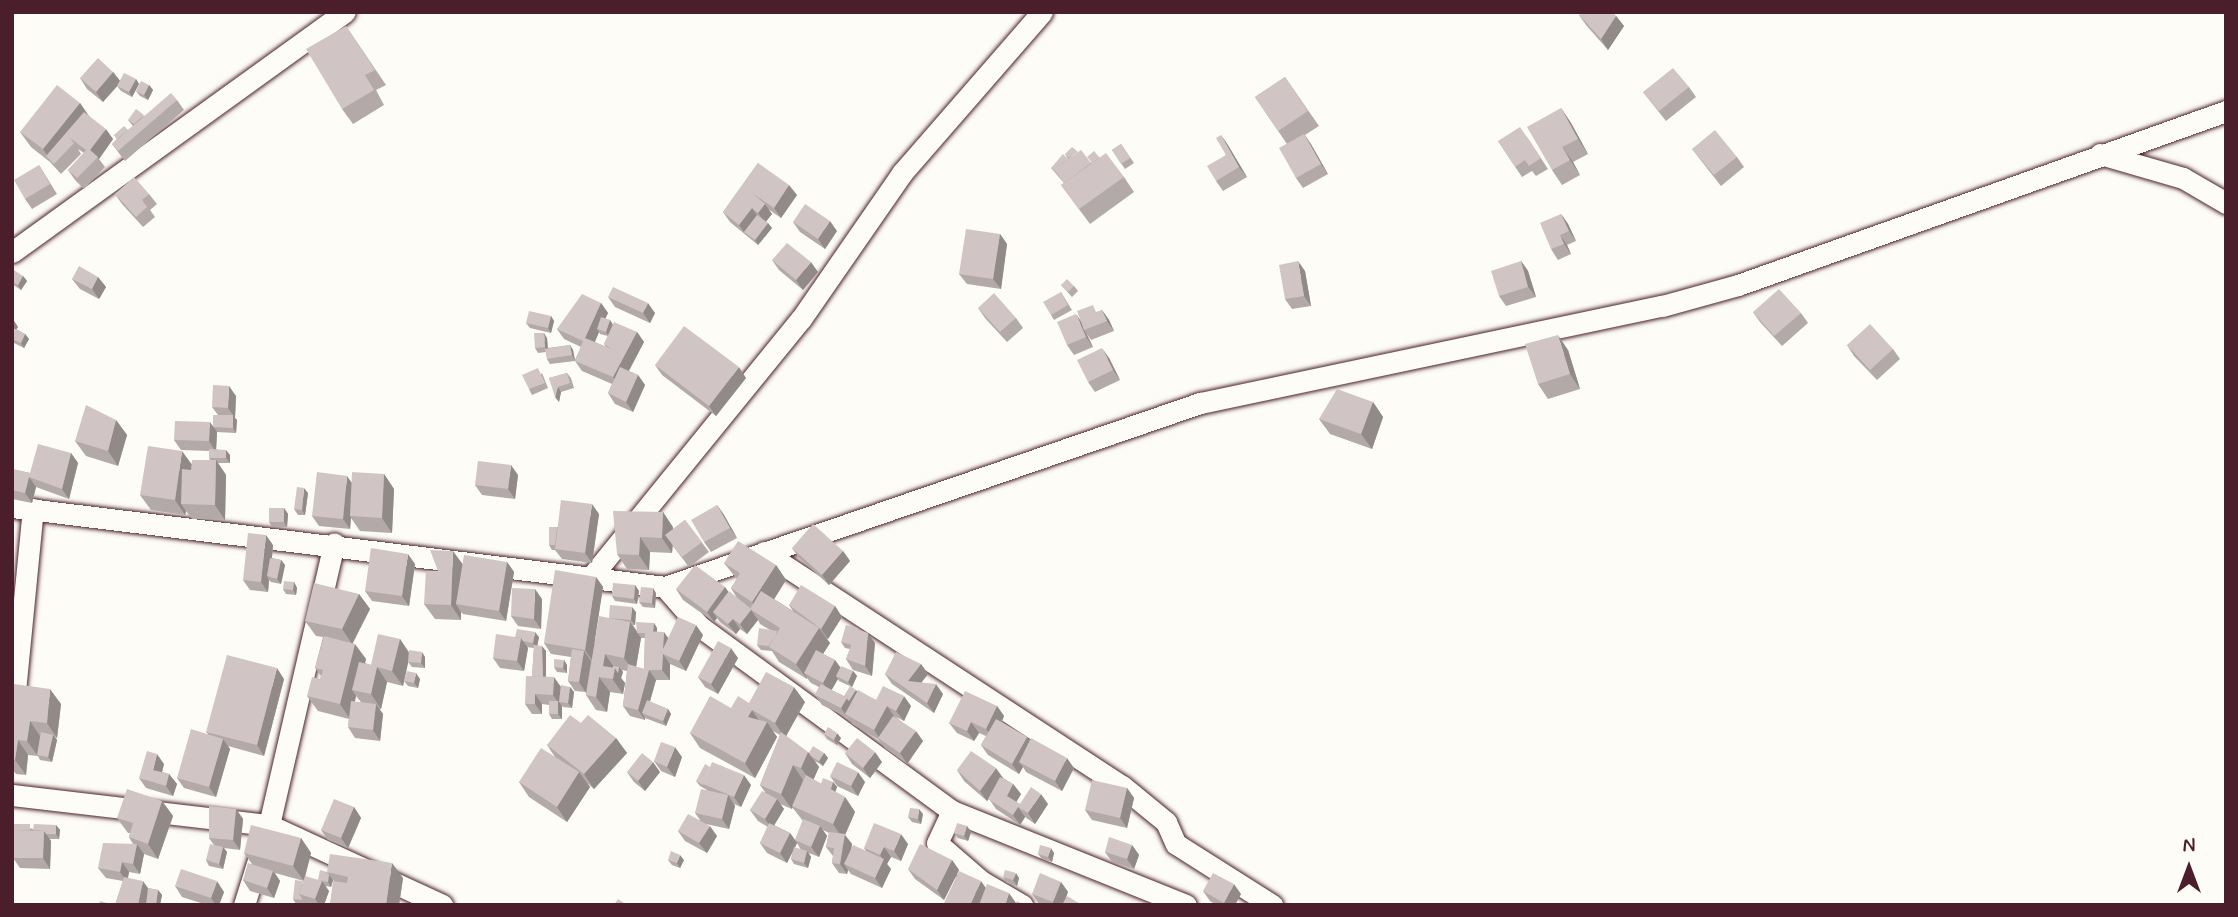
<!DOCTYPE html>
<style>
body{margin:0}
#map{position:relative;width:2238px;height:917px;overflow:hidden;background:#fdfcf7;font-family:Mynerve,sans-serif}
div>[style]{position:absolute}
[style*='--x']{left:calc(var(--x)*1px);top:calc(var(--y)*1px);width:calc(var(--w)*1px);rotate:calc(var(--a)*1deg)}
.roads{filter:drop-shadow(0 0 2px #4a1f2b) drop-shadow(0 0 2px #4a1f2b)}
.minor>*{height:21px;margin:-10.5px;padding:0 10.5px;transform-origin:10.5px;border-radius:10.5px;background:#fdfcf7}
.wall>*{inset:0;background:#b3a9a9}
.shaded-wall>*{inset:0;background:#928a89}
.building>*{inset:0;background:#d0c5c4}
span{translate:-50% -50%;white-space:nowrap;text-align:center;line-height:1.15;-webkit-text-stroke:5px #fdfcf7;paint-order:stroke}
.frame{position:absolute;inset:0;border:14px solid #4a1f2b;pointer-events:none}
.north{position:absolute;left:2154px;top:833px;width:70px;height:70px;-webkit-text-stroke:5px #fdfcf7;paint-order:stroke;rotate:0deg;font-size:19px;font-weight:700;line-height:28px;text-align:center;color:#4a1f2b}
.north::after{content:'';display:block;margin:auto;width:24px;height:32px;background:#4a1f2b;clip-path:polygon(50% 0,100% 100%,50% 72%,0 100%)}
</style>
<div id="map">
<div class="roads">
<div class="minor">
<div style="--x:2100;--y:154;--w:86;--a:16.1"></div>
<div style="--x:2183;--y:178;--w:50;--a:30.2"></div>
<div style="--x:12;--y:252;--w:410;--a:-35.8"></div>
<div style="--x:12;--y:507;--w:658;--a:6.98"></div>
<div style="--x:665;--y:587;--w:566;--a:-18.98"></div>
<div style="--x:1200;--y:403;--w:472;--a:-11.9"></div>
<div style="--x:1662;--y:306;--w:79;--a:-15.4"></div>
<div style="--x:1738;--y:285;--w:518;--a:-19.62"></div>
<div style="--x:764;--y:552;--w:428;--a:33.2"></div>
<div style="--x:1122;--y:786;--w:57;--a:39.3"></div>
<div style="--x:1166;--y:822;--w:24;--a:66"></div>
<div style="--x:1176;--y:844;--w:114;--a:32.4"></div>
<div style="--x:591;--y:577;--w:333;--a:-50.9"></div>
<div style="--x:801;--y:319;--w:178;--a:-55.3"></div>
<div style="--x:902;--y:173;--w:213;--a:-49"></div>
<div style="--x:665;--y:587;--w:52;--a:48.9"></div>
<div style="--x:699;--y:626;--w:313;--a:36.2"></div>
<div style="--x:952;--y:811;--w:252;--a:21.9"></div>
<div style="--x:12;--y:722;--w:214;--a:-84.4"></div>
<div style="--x:12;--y:795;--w:259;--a:6.7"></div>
<div style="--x:269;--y:825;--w:289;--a:-77"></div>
<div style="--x:952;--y:811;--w:35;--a:115"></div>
<div style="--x:937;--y:843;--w:58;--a:40.8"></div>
<div style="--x:981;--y:881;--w:48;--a:30.3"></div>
<div style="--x:244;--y:905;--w:84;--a:-72.6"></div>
<div style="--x:269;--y:825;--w:191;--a:24.8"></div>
</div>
</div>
<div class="wall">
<div style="clip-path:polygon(1579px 15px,1616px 16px,1624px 26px,1608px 50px,1586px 25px)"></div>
<div style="clip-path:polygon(346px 26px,386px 85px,376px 90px,384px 105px,353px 124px,342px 109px)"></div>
<div style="clip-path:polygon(113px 72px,120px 81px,136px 79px,139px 84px,132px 97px,121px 91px,117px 86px,118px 84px,103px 102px,87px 89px,80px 78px)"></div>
<div style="clip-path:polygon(1285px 77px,1319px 126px,1305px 135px,1328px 174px,1303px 188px,1296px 178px,1287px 144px,1255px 97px)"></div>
<div style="clip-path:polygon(149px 85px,153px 90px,148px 100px,140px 96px,136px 91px)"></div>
<div style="clip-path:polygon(1689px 87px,1696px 97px,1666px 121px,1643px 92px)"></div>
<div style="clip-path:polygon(177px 100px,184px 110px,125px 161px,112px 144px,117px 139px,114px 135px,128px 130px,133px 126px,128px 120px,144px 116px)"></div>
<div style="clip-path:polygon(80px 103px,89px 116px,113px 139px,99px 159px,105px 167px,84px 189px,75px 180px,68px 170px,84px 153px,78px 149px,81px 154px,61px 174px,50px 162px,31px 147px,20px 132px)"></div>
<div style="clip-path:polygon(1561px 108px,1571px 123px,1588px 154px,1573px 162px,1580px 175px,1562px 185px,1552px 170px)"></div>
<div style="clip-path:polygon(1221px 135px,1247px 177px,1223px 191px,1216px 181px,1226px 155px)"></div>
<div style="clip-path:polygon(1527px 137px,1548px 169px,1536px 176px,1532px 171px,1522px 177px,1498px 141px)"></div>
<div style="clip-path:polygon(1121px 144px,1134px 163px,1125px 169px,1112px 150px)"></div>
<div style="clip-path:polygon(1692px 149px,1737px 157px,1744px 167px,1721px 186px)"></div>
<div style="clip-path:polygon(1065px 154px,1091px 163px,1099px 157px,1124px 177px,1134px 192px,1090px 224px,1061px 185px,1064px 183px,1051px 168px,1068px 159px)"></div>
<div style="clip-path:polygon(758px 163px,797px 195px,781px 218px,768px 209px,772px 214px,766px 221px,772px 228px,758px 245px,730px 222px,723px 212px)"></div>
<div style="clip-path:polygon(39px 165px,57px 194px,32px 209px,25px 199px)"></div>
<div style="clip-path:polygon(115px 194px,149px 194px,157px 204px,150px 210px,155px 217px,143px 227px,122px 204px)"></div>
<div style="clip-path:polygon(1561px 214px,1568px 224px,1576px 241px,1567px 245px,1571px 254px,1558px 260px,1551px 249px)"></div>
<div style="clip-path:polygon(793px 222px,837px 231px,825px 249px,800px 232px)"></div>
<div style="clip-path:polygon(1000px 234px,1007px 244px,1001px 289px,967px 284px,959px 274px)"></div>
<div style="clip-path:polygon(772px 260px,818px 272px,803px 290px,779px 270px)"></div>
<div style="clip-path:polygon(1521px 261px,1528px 271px,1536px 297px,1506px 306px,1499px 296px)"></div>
<div style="clip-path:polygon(1305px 271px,1311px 306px,1292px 309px,1285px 299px)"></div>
<div style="clip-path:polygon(12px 273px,23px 276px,27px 281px,21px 290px,12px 284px)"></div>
<div style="clip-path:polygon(98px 277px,106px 287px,99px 299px,80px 289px,72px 279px)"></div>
<div style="clip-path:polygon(1061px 285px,1074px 286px,1078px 291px,1072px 297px)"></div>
<div style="clip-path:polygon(1061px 292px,1072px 310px,1054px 320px,1051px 315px)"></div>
<div style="clip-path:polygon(608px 297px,655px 313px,650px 323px,615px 307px)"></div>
<div style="clip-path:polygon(evenodd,601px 303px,608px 313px,605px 319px,610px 320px,613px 325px,637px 332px,644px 342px,629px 371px,638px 375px,645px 385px,633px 412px,615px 404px,608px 393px,612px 384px,582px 371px,575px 361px,550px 364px,547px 359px,546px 352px,538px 353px,535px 348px,547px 338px,548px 348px,570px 345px,573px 350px,575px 360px,581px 347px,564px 339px,557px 329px,601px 303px,599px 332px,600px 334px,608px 336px,604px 344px,606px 347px,595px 342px,599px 332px)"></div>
<div style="clip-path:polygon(978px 308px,1016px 318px,1023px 328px,1007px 342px,985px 318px)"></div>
<div style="clip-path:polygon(1102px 310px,1109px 320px,1114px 331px,1091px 340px,1087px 334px,1093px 347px,1074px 355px,1067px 345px,1081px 321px)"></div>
<div style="clip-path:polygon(1753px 312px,1801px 313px,1808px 323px,1782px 346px,1760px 322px)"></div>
<div style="clip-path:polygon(551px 316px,554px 321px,551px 333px,530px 328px,526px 323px)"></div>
<div style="clip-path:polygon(12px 318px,18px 327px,16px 329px,25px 334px,29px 339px,24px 348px,12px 342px)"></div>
<div style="clip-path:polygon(1847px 345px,1893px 349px,1900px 359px,1877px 380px,1854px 356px)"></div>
<div style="clip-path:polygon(1568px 350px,1580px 389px,1548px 399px,1538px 384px)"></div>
<div style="clip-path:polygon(1109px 358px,1120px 380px,1095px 392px,1088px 382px)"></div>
<div style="clip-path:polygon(655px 365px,746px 378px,716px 416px,662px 375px)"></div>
<div style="clip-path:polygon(542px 373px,548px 388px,532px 395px,529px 389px)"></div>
<div style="clip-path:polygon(567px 373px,571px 378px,574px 388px,561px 392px,559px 402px,549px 378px)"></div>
<div style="clip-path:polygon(236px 396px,235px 418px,237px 420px,236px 433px,217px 432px,216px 449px,230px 455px,230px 463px,218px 463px,226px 475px,225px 520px,192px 519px,186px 511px,185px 515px,151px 510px,140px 495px,191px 464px,210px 460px,209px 458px,209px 451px,181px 450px,174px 440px,213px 426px,218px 415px,212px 407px)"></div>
<div style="clip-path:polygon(1373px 402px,1383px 417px,1372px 449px,1330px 434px,1319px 419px)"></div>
<div style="clip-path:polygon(116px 420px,127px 435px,118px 466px,86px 456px,75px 441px)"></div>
<div style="clip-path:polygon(71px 453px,78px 463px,69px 499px,36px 487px,32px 503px,12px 499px,12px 469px,30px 473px)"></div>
<div style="clip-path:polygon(384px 474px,394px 489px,392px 533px,360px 531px,351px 518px,350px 529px,319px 526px,312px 516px,352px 482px)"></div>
<div style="clip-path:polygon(518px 475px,515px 499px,482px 495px,475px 485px)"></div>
<div style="clip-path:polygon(308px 493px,305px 515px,298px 515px,294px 509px)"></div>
<div style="clip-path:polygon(717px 505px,724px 515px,737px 538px,711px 552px,704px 542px)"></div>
<div style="clip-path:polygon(284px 508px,288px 514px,287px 527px,272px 527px,269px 522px)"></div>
<div style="clip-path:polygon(663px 512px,673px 529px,685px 520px,709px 552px,689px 567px,673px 546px,672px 553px,650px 552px,649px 570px,627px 569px,617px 554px)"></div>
<div style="clip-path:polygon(599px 514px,592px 563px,562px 559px,555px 550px,552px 550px,549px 545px,557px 527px)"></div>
<div style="clip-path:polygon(273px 545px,272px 558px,281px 560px,285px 565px,281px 584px,271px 582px,269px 580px,268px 592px,250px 590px,243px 580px)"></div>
<div style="clip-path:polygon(792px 548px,843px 551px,850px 561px,829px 585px,799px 558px)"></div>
<div style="clip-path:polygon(507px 562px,514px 572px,506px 621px,463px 614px,461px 612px,461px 620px,435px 619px,424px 604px,438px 571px,463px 564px)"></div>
<div style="clip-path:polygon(724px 563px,776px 565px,786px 580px,774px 599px,793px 611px,789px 605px,835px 606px,842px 617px,828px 639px,826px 638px,830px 643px,823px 654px,835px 660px,840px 667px,853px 671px,857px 676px,852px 687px,839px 681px,838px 679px,831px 690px,844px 696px,857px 691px,876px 700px,911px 706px,904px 721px,896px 717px,923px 741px,907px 764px,885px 748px,878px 739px,852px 724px,848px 718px,822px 705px,815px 695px,819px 687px,811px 683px,807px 678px,807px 679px,779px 662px,772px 651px,761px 650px,757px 645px,770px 630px,760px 624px,758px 620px,747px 634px,740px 629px,736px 634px,720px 622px,717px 618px,714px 622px,683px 600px,676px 589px,725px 587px,728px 592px,737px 598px,731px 588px,737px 579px)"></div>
<div style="clip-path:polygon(415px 564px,409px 606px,372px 601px,365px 591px)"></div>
<div style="clip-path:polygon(evenodd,596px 577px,603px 587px,594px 642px,609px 618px,636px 612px,635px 625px,633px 625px,637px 631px,654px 623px,657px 628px,657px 632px,668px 638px,703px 635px,686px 671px,670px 664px,670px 680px,656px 680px,650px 702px,668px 709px,671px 714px,666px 726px,645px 718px,645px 720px,630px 716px,623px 706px,627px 671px,622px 670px,623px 672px,621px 678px,625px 683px,623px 694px,610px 692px,607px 712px,596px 710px,586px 695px,586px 692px,575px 691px,568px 681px,571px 657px,551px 654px,544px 643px,596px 577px,641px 638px,645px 638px,644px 669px,636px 667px,641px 638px)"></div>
<div style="clip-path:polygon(294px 582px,297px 588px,296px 595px,286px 594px,283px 589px)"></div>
<div style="clip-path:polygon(635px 585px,639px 591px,637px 604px,615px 601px,612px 596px)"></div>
<div style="clip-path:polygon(656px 593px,655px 608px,643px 607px,639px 602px)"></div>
<div style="clip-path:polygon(evenodd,359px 594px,370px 609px,353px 643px,366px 659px,365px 663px,371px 665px,400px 639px,409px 653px,425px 657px,425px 668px,412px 667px,408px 662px,403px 686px,387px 682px,381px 709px,379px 709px,383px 714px,380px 741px,355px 738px,348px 727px,349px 719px,318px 711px,307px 696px,320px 679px,321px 676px,315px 668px,323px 637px,316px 636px,305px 621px,359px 594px,356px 696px,361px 702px,355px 702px,356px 696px)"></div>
<div style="clip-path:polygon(542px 599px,541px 629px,518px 626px,511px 616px)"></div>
<div style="clip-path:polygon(858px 628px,875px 643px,872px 676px,853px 670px,846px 659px,850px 649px,845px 648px,841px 642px)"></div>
<div style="clip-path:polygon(515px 637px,539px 637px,537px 645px,546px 651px,546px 677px,561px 687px,570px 687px,574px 692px,572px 708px,563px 707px,561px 704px,562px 706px,562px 719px,552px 719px,549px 714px,549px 705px,542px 704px,542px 714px,532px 714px,525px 704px,532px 676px,534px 648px,526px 647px,528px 648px,524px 671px,500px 668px,493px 658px)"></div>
<div style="clip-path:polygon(738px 658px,718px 694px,705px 687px,698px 677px)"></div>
<div style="clip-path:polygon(564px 660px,567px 665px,567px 673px,557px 672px,554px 667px)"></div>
<div style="clip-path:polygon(921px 664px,928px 674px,921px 682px,943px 694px,934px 713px,892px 684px,885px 674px)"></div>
<div style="clip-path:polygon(284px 679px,264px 756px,228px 746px,230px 749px,216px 797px,184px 788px,177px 778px,208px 734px,206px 732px)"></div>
<div style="clip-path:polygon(420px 679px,418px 688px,408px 686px,404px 681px)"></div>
<div style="clip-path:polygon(evenodd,805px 702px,786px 736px,809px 753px,824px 753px,828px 758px,823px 766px,815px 761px,819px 767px,813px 780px,821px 784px,833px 782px,837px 787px,835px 792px,845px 797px,855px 812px,845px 835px,852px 844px,851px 849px,866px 851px,864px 848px,908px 844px,901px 861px,891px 857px,887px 864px,891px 869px,882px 888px,851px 874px,848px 870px,847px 874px,839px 873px,832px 863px,833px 856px,826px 847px,829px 833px,823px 830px,827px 836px,819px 857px,809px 853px,811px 857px,808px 868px,794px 864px,791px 859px,793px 851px,787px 863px,767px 853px,760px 843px,768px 827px,758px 821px,750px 810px,765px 792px,760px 785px,780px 735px,773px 731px,777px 737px,755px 778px,700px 748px,690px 733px,731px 708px,749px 703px,805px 702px,780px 804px,792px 809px,792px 807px,803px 821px,795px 840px,790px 833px,774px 825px,784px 809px,780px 804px,805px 702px,797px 843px,801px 850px,795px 848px,797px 843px)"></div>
<div style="clip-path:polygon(12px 703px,61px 704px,57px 738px,55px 737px,57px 740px,52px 762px,40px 760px,38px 756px,28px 755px,26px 775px,16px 774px,12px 769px)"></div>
<div style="clip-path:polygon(997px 706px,1004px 716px,1002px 722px,1027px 737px,1030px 741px,1074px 768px,1062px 791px,1026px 772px,1023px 767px,1019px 774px,988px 755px,981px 745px,986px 736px,979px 733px,974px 741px,957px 733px,949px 723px)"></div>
<div style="clip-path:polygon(581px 723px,616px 738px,627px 753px,594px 789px,587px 783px,590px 787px,567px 822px,529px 797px,519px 782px,555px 757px,547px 745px)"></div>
<div style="clip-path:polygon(824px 734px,841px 738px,837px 745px,827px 739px)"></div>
<div style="clip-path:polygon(845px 753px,882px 762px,870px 778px,852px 764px)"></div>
<div style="clip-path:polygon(682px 757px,675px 777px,661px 771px,654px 761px)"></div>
<div style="clip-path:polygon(164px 764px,162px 772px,169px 774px,177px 784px,173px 796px,146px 788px,139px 778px)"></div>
<div style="clip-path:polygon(957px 770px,1003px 778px,1013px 784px,1021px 794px,1016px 802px,1020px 804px,1048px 804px,1035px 824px,1025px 817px,1020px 825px,996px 809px,989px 799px,987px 801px,964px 781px)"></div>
<div style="clip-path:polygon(627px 772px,660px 772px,645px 791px,634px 782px)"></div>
<div style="clip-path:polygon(830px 776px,865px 782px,858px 796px,837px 786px)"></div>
<div style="clip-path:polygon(696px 781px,751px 785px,741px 807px,734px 804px,735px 806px,729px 829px,706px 824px,717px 836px,707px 853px,685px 841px,678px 831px,700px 820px,695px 813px,707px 790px,700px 786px)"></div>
<div style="clip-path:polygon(1127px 788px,1134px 798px,1127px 828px,1092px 820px,1085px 810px)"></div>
<div style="clip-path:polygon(162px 801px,173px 816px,158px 859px,144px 854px,140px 874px,129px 872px,128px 878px,148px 888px,158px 890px,162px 895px,160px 905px,115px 905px,123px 881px,106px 878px,98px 868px,133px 844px,129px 837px,130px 833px,128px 833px,117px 818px)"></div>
<div style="clip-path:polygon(354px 807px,361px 818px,348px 848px,328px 840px,321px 830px)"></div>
<div style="clip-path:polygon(236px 809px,243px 819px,240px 850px,224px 848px,227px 852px,223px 869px,209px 866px,206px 860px,214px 845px,209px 838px)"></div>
<div style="clip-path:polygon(923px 814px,921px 824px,912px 822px,908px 817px)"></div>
<div style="clip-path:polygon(12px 824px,33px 829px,56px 825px,60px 830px,59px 839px,49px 839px,51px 841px,50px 869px,20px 868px,13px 858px)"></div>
<div style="clip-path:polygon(967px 826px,971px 832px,968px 841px,958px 838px,954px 833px)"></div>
<div style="clip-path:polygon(301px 838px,311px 853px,304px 880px,318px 880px,327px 872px,403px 878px,399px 905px,330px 905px,334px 881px,333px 880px,331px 887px,325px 886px,329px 891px,324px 905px,296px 904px,293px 899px,304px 881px,275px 873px,280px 881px,274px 898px,250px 891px,243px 880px,252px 864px,244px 853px)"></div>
<div style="clip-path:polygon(1132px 845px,1139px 855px,1134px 869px,1112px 862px,1105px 852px)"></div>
<div style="clip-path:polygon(1054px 853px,1052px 862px,1042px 859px,1038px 854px)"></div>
<div style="clip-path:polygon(668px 860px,684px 860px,680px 868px,672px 865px)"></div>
<div style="clip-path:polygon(952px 860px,959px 870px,944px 900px,915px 879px,908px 869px)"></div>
<div style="clip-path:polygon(1003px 877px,1019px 878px,1017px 886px,1007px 883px)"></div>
<div style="clip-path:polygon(1061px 882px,1068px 892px,1066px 897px,1082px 905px,1041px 905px,1039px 904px,1032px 894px)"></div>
<div style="clip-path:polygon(175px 886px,224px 892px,219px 905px,207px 905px,182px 897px)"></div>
<div style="clip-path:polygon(1203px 891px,1241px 894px,1235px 905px,1216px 905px,1210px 901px)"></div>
</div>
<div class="shaded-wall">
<div style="clip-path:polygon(1616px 16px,1624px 26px,1608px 50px,1601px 39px)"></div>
<div style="clip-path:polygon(113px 72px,121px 82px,103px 102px,96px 92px)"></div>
<div style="clip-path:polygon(136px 79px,139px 84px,132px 97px,129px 92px)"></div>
<div style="clip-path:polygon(149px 85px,153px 90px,148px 100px,144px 95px)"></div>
<div style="clip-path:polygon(80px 103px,90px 118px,50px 160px,43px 149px)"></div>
<div style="clip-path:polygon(1561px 108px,1571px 123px,1588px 154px,1578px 139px)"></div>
<div style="clip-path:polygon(106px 129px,113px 139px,99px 159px,90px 150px)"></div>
<div style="clip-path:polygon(1304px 134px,1311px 144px,1328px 174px,1321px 164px)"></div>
<div style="clip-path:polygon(1221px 135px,1228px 145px,1247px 177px,1239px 167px)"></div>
<div style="clip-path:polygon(1562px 147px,1573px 162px,1580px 175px,1570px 160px)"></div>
<div style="clip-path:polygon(789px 185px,797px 195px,781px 218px,774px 208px)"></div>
<div style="clip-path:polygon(765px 204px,772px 214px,765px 223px,758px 213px)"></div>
<div style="clip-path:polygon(752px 208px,759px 218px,744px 232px,739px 225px)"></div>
<div style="clip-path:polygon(1561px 214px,1568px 224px,1576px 241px,1569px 231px)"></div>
<div style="clip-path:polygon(830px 221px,837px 231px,825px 249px,818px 239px)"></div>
<div style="clip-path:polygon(768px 223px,772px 228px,758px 245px,755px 240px)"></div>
<div style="clip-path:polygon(1000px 234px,1007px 244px,1001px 289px,993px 279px)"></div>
<div style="clip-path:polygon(1560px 235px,1567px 245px,1571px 254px,1564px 244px)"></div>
<div style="clip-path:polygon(1298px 261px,1305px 271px,1311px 306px,1304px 296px)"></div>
<div style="clip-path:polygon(1521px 261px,1528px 271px,1536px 297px,1528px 287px)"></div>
<div style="clip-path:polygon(811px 262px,818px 272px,803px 290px,796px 280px)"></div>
<div style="clip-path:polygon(23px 276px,27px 281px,21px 290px,18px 285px)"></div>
<div style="clip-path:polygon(98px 277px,106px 287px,99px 299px,92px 289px)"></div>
<div style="clip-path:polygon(601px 303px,608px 313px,600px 330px,597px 329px,599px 332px,592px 348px,585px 338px)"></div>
<div style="clip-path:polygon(648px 303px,655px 313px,650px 323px,643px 313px)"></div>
<div style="clip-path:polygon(1102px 310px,1109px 320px,1114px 331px,1107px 321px)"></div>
<div style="clip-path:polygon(1076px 314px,1083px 324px,1084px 330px,1093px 347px,1086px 337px)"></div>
<div style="clip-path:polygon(551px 316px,554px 321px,551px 333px,548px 328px)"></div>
<div style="clip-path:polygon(12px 318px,18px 327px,12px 335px)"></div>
<div style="clip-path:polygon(610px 320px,613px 325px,609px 337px,606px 332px)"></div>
<div style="clip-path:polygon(637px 332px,644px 342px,620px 387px,613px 377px)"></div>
<div style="clip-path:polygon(544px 333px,547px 338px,548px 352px,545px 347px)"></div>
<div style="clip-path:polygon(25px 334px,29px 339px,24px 348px,21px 343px)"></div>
<div style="clip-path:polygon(1558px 335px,1568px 350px,1580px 389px,1570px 374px)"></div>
<div style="clip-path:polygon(570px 345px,573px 350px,575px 361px,572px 355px)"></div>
<div style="clip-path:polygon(1102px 348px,1109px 358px,1120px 380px,1113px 370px)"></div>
<div style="clip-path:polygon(739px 367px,746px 378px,716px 416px,709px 406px)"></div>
<div style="clip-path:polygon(638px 375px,645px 385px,633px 412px,626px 402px)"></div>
<div style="clip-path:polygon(229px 386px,236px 396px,235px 418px,237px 420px,236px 433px,233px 428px,233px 415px,228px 408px)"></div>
<div style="clip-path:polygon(558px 387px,561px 392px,559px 402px,555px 397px)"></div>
<div style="clip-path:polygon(1373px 402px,1383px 417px,1372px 449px,1361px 434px)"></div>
<div style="clip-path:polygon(116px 420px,127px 435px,118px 466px,108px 451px)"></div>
<div style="clip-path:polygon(210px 422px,217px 432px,216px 452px,209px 441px)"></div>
<div style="clip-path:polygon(226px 450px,230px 455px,230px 463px,226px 458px)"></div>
<div style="clip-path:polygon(182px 451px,193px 466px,181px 504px,186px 511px,185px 515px,175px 500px)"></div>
<div style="clip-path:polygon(71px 453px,78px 463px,69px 499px,62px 489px)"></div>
<div style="clip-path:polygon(216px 460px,226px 475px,225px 520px,215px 505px)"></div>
<div style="clip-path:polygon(511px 465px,518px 475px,515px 499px,508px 489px)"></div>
<div style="clip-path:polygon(384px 474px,394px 489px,392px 533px,382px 518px)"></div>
<div style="clip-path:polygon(347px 476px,354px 486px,350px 516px,351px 518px,350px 529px,343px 519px)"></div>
<div style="clip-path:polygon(29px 477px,36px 487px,32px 503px,25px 493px)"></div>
<div style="clip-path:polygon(304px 488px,308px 493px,305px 515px,302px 510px)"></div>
<div style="clip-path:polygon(592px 504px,599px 514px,592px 563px,585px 553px)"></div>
<div style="clip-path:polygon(717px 505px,724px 515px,737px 538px,730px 528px)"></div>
<div style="clip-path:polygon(284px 508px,288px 514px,287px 527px,284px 522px)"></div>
<div style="clip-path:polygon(663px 512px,673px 527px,672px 553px,662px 538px)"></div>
<div style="clip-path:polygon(266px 535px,273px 545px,270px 577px,267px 576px,269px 580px,268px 592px,261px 582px)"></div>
<div style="clip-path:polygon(640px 537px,650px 552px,649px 570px,639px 555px)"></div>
<div style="clip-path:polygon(453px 551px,464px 566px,456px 604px,461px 612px,461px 620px,451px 605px)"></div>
<div style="clip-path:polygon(843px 551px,850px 561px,829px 585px,822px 575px)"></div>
<div style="clip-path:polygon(408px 554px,415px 564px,409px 606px,402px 596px)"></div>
<div style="clip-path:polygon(281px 560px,285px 565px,281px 584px,277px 579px)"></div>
<div style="clip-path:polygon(507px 562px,514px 572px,506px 621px,499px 611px)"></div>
<div style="clip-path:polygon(776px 565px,786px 580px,763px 617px,752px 602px)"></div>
<div style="clip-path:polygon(596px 577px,603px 587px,592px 660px,585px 650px)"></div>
<div style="clip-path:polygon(294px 582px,297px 588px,296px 595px,293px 590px)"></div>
<div style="clip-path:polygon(635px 585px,639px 591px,637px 604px,634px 599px)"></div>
<div style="clip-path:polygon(725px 587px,732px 597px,713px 612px,717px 618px,714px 622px,707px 612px)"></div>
<div style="clip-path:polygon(653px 588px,656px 593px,655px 608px,652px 603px)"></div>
<div style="clip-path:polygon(535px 589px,542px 599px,541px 629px,534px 619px)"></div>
<div style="clip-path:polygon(359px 594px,370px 609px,352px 644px,342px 629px)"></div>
<div style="clip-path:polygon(835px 606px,842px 617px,828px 639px,821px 629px)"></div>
<div style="clip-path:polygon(632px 607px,636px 612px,635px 625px,631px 620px)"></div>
<div style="clip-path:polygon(751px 610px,758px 620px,747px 634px,740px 624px)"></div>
<div style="clip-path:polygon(733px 619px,740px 629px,736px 634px,728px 624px)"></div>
<div style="clip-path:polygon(630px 622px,641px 638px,635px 673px,624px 658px)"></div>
<div style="clip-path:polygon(654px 623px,657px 628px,657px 639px,653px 634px)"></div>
<div style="clip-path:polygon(696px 625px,703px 635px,686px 671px,679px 661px)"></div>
<div style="clip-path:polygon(819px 628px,830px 643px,809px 676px,804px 673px,807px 678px,807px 679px,796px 664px)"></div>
<div style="clip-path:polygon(535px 632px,539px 637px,537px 648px,533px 643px)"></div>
<div style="clip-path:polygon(664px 632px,671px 642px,663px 649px)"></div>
<div style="clip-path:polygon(868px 633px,875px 643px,872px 676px,865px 666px)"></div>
<div style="clip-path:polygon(521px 638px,528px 648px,524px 671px,517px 661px)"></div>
<div style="clip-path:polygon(400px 639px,410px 654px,403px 686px,392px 671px)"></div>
<div style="clip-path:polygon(355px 644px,366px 659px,358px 691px,352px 690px,356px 696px,350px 719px,340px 704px)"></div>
<div style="clip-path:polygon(542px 646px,546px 651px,546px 682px,543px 677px)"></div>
<div style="clip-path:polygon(731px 648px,738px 658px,718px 694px,711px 684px)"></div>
<div style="clip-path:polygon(584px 651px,591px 661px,586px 693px,579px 682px)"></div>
<div style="clip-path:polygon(422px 652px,425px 657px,425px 668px,421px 663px)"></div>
<div style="clip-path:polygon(605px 654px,618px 673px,619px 667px,623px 672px,621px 678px,625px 683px,623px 694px,603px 666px)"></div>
<div style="clip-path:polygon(663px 654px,670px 664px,670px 680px,662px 670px)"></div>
<div style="clip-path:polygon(564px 660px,567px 665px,567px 673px,563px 668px)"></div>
<div style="clip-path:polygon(835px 660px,842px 670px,836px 676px,838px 679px,830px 693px,823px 683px)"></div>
<div style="clip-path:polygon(921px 664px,928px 674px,915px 691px,908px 681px)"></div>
<div style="clip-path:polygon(377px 667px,387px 682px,381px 709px,371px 694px)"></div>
<div style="clip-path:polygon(277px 668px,284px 679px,264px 756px,257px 745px)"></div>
<div style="clip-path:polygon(649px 670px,656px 680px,646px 714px,642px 713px,645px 718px,645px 720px,638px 710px)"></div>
<div style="clip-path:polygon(853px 671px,857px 676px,852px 687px,848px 682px)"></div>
<div style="clip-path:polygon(416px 673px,420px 679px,418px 688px,414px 683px)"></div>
<div style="clip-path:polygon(554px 677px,561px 687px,559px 702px,562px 706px,562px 719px,558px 714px,558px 702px,553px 695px)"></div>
<div style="clip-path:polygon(599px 677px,610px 692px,607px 712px,596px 697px)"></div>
<div style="clip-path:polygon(936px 684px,943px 694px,934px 713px,927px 703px)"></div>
<div style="clip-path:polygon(570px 687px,574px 692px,572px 708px,568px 703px)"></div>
<div style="clip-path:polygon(794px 687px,805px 702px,785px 738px,775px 723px)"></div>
<div style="clip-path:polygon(50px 689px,61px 704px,57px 738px,47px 723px)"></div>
<div style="clip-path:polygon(856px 690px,860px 695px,845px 714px,841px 708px,847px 698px)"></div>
<div style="clip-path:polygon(535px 694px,542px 704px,542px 714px,535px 704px)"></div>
<div style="clip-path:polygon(904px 696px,911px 706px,904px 721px,896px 711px)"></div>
<div style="clip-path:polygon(376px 704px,383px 714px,380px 741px,373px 730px)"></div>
<div style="clip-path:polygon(887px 706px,894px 716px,881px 740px,874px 730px)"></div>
<div style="clip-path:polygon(997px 706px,1004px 716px,993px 739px,986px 729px)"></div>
<div style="clip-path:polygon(668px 709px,671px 714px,666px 726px,663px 721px)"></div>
<div style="clip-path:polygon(752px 710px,762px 725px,748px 717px)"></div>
<div style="clip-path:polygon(30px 721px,40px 736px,38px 756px,27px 741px)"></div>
<div style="clip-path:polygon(767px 722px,777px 737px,755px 778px,745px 763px)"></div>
<div style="clip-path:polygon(971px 722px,979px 733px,974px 741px,967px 731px)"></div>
<div style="clip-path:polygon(916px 731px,923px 741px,907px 764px,900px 753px)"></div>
<div style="clip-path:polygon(837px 733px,841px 738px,837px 745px,834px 740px)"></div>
<div style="clip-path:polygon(53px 735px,57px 740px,52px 762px,48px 757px)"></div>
<div style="clip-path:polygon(1027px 737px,1035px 747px,1019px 762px,1023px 767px,1019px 774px,1012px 764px)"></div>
<div style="clip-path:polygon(616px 738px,627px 753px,594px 789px,584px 774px)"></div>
<div style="clip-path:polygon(223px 739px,230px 749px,216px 797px,209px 787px)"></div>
<div style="clip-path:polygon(18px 740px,28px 755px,26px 775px,15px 760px)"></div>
<div style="clip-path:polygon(675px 747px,682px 757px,675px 777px,667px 767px)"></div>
<div style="clip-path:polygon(808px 752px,819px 767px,812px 783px,801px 768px)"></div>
<div style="clip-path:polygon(875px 752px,882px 762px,870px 778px,863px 768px)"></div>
<div style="clip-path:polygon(824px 753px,828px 758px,823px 766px,819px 761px)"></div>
<div style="clip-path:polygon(157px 754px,164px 764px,160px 780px,153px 770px)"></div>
<div style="clip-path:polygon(1067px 758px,1074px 768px,1062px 791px,1055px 781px)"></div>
<div style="clip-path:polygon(653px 762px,660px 772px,645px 791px,638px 781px)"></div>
<div style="clip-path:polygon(793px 765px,803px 780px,792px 809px,781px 794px)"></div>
<div style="clip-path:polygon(996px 768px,1003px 778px,987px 801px,980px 791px)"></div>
<div style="clip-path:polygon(579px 772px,590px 787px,567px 822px,557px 807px)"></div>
<div style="clip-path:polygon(858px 772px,865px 782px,858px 796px,851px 786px)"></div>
<div style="clip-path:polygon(169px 774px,177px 784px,173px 796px,166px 786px)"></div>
<div style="clip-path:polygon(744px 775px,751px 785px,741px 807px,734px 797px)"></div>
<div style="clip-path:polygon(833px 782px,837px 787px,834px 796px,830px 791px)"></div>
<div style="clip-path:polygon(1013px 784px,1021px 794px,1014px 806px,1007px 796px)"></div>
<div style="clip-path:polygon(1127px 788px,1134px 798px,1127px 828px,1120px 818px)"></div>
<div style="clip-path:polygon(1041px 794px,1048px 804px,1035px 824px,1028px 813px)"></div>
<div style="clip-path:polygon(728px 795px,735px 806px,729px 829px,722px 819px)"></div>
<div style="clip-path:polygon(845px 797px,855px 812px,845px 835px,852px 844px,849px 866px,844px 864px,848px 870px,847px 874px,840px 864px,843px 839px,833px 824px)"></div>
<div style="clip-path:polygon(777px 799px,784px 809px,772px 829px,765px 819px)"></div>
<div style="clip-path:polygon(162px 801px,173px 816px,158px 859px,148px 844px)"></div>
<div style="clip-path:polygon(354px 807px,361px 818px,348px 848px,341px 838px)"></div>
<div style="clip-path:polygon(1018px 807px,1025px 817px,1020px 825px,1013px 815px)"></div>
<div style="clip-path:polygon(236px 809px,243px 819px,240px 850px,233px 840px)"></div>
<div style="clip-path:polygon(919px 809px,923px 814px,921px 824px,918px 819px)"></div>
<div style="clip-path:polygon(56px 825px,60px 830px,59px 839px,56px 834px)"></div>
<div style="clip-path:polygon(710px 826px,717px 836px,707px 853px,699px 843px)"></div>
<div style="clip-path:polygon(820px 826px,827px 836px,819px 857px,811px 847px)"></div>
<div style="clip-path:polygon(967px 826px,971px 832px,968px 841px,964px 836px)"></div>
<div style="clip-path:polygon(44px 831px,51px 841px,50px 869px,43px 858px)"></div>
<div style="clip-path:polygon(790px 833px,797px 843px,787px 863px,780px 853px)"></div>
<div style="clip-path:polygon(901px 834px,908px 844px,901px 861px,894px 851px)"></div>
<div style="clip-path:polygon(301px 838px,311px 853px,304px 881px,293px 866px)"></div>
<div style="clip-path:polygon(137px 844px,144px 854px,140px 874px,133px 864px)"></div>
<div style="clip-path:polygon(1132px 845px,1139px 855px,1134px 869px,1127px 859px)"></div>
<div style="clip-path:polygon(223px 847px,227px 852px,223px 869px,219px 864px)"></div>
<div style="clip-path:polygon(884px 847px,891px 857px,887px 864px,891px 869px,882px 888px,875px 878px,883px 860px,880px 855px)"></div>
<div style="clip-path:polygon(1051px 848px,1054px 853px,1052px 862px,1048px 857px)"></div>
<div style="clip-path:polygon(807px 851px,811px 857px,808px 868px,804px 863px)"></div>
<div style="clip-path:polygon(680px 855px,684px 860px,680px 868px,677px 863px)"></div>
<div style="clip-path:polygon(952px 860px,959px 870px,944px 900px,937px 890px)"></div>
<div style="clip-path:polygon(122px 862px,129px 872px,127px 882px,120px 872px)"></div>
<div style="clip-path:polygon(392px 863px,403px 878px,399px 905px,386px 905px)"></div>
<div style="clip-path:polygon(273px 871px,280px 881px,274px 898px,267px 888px)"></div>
<div style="clip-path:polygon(1016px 873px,1019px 878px,1017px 886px,1013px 880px)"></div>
<div style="clip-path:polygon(329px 875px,333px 880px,331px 887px,328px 882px)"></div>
<div style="clip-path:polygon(143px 881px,150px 891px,147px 905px,138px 905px)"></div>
<div style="clip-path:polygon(217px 881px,224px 892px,219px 905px,216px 905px,211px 898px)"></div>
<div style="clip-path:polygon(322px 881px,329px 891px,324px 905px,319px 905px,315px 899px)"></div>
<div style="clip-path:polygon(981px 881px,988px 891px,982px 905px,970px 905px)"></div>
<div style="clip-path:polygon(1061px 882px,1068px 892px,1063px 905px,1054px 905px,1053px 902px)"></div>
<div style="clip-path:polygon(1234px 884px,1241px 894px,1235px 905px,1225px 905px,1224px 903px)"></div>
<div style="clip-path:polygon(158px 890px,162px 895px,160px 905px,156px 905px)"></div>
<div style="clip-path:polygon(1009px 893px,1016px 903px,1016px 905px,1005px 905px)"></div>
</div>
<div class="building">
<div style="clip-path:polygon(1582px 12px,1613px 12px,1616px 16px,1601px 39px,1579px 15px)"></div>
<div style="clip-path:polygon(346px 26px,375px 70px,365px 75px,374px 90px,342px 109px,306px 49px)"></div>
<div style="clip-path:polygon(98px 58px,113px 72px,96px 92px,80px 78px)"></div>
<div style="clip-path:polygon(1673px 68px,1689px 87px,1659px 111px,1643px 92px)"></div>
<div style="clip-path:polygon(124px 73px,136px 79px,129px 92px,117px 86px)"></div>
<div style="clip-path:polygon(1285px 77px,1308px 111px,1278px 131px,1255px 97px)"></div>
<div style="clip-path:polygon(141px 81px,149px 85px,144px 95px,136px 91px)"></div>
<div style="clip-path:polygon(57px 85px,80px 103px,43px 149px,20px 132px)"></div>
<div style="clip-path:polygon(171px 93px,177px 100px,118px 151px,112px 144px)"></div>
<div style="clip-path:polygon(1561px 108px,1578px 139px,1562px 147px,1570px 160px,1552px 170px,1527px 127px)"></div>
<div style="clip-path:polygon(136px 109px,144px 115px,134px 124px,128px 120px)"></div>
<div style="clip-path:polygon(84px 112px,106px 129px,90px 150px,98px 157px,77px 178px,68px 170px,86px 150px,70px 138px,74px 143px,54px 164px,46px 156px)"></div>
<div style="clip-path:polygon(124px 126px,128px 130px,117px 139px,114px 135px)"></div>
<div style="clip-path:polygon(1520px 127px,1541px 158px,1529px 166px,1525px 160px,1515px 167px,1498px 141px)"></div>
<div style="clip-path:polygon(1715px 130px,1737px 157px,1714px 175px,1692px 149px)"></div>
<div style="clip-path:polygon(1304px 134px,1321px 164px,1296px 178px,1279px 148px)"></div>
<div style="clip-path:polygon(1221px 135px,1239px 167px,1216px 181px,1207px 166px,1226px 155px,1216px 138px)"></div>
<div style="clip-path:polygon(1121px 144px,1130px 158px,1121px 164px,1112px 150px)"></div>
<div style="clip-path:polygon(1072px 147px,1078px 152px,1069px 158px,1065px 154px)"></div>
<div style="clip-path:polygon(1081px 150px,1091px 163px,1064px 183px,1054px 169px)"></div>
<div style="clip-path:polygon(1094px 151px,1099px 157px,1092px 163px,1087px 157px)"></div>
<div style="clip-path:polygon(1106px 153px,1124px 177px,1079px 209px,1061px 185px)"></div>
<div style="clip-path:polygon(1063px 154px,1068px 159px,1054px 169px,1057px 174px,1051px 168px)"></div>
<div style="clip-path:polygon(758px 163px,789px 185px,774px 208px,752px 193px,765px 204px,758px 213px,752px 208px,739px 225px,723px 212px)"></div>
<div style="clip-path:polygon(39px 165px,50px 184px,25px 199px,14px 180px)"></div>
<div style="clip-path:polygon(134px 177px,149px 194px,142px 200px,147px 207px,136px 217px,115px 194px)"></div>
<div style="clip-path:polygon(805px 204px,830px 221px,818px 239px,793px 222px)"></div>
<div style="clip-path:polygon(1561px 214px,1569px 231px,1560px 235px,1564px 244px,1551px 249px,1540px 223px)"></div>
<div style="clip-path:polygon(757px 215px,768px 223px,755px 240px,744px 232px)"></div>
<div style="clip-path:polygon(966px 229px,1000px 234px,993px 279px,959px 274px)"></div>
<div style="clip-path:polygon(787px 243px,811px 262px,796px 280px,772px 260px)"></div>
<div style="clip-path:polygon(1298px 261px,1304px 296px,1285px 299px,1279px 265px)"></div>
<div style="clip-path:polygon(1521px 261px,1528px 287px,1499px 296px,1491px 271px)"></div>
<div style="clip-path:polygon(79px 266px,98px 277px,92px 289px,72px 279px)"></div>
<div style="clip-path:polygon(14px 270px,23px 276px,18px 285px,12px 282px,12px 273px)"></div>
<div style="clip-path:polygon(1067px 279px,1074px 286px,1068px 292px,1061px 285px)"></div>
<div style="clip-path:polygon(613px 287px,648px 303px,643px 313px,608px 297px)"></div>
<div style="clip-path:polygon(1779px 289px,1801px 313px,1774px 336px,1753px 312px)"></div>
<div style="clip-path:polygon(1061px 292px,1068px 305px,1051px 315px,1043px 302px)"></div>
<div style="clip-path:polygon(994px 293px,1016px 318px,1000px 332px,978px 308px)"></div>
<div style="clip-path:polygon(582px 294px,601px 303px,585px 338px,612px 349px,604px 344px,614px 322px,637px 332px,613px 377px,575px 361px,583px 341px,557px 329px)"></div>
<div style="clip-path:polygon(1093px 305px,1096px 312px,1102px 310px,1107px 321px,1084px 330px,1077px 311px)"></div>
<div style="clip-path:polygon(529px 311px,551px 316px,548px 328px,526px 323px)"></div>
<div style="clip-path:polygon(1076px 314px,1086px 337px,1067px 345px,1057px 322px)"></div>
<div style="clip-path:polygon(601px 317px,610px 320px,606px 332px,597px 329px)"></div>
<div style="clip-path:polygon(1870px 324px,1893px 349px,1870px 370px,1847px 345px)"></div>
<div style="clip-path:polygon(684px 326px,739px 367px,709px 406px,655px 365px)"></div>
<div style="clip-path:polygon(13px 328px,25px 334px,21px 343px,12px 339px,12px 330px)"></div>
<div style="clip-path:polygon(534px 333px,544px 333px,545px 347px,535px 348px)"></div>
<div style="clip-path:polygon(1558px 335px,1570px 374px,1538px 384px,1525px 344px)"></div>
<div style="clip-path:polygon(570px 345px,572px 355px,547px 359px,545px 349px)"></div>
<div style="clip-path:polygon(1102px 348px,1113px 370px,1088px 382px,1077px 360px)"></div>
<div style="clip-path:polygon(620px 367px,638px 375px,626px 402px,608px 393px)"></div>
<div style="clip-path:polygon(538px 368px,545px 383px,529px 389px,522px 375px)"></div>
<div style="clip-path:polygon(567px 373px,570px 383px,558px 387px,555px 397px,549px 378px)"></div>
<div style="clip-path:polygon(213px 385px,229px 386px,228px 408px,212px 407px)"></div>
<div style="clip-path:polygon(1337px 389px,1373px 402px,1361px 434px,1319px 419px)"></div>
<div style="clip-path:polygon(86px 405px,116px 420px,108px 451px,75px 441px)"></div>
<div style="clip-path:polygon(213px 415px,233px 415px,233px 428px,213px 427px)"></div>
<div style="clip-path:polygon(175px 421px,210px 422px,209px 441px,174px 440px)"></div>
<div style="clip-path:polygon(38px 444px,71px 453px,62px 489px,29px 477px,25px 493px,12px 490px,12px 469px,30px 473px)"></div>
<div style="clip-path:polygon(148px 446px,182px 451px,175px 500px,140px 495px)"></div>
<div style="clip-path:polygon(209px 449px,226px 450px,226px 458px,209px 458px)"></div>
<div style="clip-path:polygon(192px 460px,216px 460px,215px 505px,181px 504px,182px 469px,191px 470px)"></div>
<div style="clip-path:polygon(478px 461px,511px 465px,508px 489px,475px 485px)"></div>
<div style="clip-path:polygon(317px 472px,347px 476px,343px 519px,312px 516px)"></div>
<div style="clip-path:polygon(352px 472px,384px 474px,382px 518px,350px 516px)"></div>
<div style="clip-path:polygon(297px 487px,304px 488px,302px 510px,294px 509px)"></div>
<div style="clip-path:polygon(561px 500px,592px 504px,585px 553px,555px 549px)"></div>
<div style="clip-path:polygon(717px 505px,730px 528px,704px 542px,691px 520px)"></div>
<div style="clip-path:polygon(269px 508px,284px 508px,284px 522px,269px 522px)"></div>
<div style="clip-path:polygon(613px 511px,663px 512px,662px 538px,640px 537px,639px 555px,617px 554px)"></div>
<div style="clip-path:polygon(685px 520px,702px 542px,682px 557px,665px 535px)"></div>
<div style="clip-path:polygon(813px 524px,843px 551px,822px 575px,792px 548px)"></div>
<div style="clip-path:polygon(549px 527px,557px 527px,555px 545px,549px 545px)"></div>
<div style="clip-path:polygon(248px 533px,266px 535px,261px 582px,243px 580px)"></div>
<div style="clip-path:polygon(738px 541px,776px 565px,752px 602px,731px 588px,740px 573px,724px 563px)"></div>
<div style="clip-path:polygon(371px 548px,408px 554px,402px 596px,365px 591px)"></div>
<div style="clip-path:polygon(430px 550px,453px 551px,451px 605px,424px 604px,426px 571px,438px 571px)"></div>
<div style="clip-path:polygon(464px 555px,507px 562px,499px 611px,456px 604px)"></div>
<div style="clip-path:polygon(270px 558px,281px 560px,277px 579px,267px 576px)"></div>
<div style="clip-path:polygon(695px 565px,725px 587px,707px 612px,676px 589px)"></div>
<div style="clip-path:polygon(555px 570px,596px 577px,585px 650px,544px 643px)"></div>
<div style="clip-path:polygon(284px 581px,294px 582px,293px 590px,283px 589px)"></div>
<div style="clip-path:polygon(314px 583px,359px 594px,342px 629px,305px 621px)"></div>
<div style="clip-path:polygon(613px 583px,635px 585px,634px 599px,612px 596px)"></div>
<div style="clip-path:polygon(801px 585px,835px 606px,821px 629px,789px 605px)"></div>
<div style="clip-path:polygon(641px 587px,653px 588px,652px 603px,639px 602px)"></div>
<div style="clip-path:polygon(512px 588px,535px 589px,534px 619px,511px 616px)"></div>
<div style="clip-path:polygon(729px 591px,750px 608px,750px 609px,751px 610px,740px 624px,733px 619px,728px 624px,713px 612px)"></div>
<div style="clip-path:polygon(761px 591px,819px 628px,796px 664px,769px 647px,780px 628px,750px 609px)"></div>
<div style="clip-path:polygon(610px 605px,632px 607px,631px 620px,609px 618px)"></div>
<div style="clip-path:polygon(599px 616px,630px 622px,624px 658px,605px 654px,603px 666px,615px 668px,613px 679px,599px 677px,596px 697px,586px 695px)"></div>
<div style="clip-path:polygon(678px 617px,696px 625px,679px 661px,663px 654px,662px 670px,649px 670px,638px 710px,623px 706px,628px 664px,644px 669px,645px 631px,664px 632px,663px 649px)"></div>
<div style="clip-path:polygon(636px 622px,654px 623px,653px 632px,645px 631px,645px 633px,637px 633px)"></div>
<div style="clip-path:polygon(846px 625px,858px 628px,852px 645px,841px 642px)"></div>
<div style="clip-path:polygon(759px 628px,777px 631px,776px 635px,769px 646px,757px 645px)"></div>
<div style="clip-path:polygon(517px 629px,535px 632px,533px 643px,523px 641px,521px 638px,515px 637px)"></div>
<div style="clip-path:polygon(857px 629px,868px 633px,865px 666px,846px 659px)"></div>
<div style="clip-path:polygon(378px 634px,400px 639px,392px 671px,377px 667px,371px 694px,352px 690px,359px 662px,371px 665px)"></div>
<div style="clip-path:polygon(496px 634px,521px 638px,517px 661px,493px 658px)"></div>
<div style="clip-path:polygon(324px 636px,355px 644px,340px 704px,307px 696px,312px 677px,320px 679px,323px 670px,315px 668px)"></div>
<div style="clip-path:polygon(718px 641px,731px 648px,711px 684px,698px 677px)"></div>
<div style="clip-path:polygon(534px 645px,542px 646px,543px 677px,532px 676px)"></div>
<div style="clip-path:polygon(572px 649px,584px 651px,579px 682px,568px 681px)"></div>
<div style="clip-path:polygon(409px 650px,422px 652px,421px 663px,408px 662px)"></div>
<div style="clip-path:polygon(816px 650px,835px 660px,823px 683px,804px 673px)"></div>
<div style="clip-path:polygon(896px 652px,921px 664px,908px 681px,936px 684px,927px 703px,885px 674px)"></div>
<div style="clip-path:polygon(227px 655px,277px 668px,257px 745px,206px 732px)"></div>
<div style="clip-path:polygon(554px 659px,564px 660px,563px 668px,554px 667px)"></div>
<div style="clip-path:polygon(613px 666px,619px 667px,618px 673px,615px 668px,613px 668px)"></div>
<div style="clip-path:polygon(841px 666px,853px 671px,848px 682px,836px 676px)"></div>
<div style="clip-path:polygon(407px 671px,416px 673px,414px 683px,404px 681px)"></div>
<div style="clip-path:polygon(766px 672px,794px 687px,775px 723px,752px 710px,748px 717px,767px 722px,745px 763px,690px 733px,710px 696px,731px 708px,738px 696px,749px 703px)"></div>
<div style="clip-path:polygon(526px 676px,554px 677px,553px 695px,535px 694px,535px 704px,525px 704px)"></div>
<div style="clip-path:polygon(14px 684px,50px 689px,47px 723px,30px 721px,27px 741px,18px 740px,15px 760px,12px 760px,12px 703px)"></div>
<div style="clip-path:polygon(821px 684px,847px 698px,841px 708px,815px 695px)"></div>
<div style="clip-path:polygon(561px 685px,570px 687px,568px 703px,559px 702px)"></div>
<div style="clip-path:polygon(850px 686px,856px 690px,849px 701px,844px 696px)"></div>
<div style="clip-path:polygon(883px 686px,904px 696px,896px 711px,887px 706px,874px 730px,845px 714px,858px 690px,876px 700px)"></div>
<div style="clip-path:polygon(965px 691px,997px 706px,986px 729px,971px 722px,967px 731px,949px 723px)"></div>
<div style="clip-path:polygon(647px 700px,668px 709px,663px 721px,642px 713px)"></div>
<div style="clip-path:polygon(351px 701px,376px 704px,373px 730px,348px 727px)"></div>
<div style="clip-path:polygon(549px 701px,558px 701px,558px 714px,549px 714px)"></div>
<div style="clip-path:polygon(570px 715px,581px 723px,588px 715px,616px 738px,584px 774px,547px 745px)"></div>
<div style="clip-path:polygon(893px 716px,916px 731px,900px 753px,878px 738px)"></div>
<div style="clip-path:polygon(996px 719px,1027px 737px,1012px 764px,981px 745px)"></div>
<div style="clip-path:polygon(828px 727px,837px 733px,834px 740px,824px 734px)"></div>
<div style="clip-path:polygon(191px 729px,223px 739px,209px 787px,177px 778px)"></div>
<div style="clip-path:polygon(41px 732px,53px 735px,48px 757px,37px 755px)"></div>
<div style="clip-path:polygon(781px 732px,808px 752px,801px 768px,793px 765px,781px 794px,760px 785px)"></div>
<div style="clip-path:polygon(857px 738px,875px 752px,863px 768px,845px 753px)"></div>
<div style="clip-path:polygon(1031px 738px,1067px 758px,1055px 781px,1019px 762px)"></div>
<div style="clip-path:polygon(661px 742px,675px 747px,667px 767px,654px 761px)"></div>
<div style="clip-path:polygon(813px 746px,824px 753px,819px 761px,811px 756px,809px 753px)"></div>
<div style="clip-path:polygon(541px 748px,579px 772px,557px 807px,519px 782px)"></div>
<div style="clip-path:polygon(147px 751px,157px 754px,153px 770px,169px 774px,166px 786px,139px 778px)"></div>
<div style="clip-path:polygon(971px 751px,996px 768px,980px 791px,957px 770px)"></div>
<div style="clip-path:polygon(642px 753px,653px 762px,638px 781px,627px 772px)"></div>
<div style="clip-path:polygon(712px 762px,744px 775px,734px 797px,703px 784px)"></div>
<div style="clip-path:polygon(837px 762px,858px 772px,851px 786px,830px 776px)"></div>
<div style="clip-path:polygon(705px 764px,710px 767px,703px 785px,696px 781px)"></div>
<div style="clip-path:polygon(806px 775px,845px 797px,833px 824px,792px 806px)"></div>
<div style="clip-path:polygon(1000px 777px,1013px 784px,1007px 796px,1020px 804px,1031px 787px,1041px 794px,1028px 813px,1018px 807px,1013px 815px,988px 799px)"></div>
<div style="clip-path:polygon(823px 778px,833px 782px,831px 789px,821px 784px)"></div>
<div style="clip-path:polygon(1092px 780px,1127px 788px,1120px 818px,1085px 810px)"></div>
<div style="clip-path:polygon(127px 789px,162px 801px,148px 844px,129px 837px,133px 823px,117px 818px)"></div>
<div style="clip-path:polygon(701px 789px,728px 795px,722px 819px,695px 813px)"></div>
<div style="clip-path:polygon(762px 791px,777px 799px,765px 819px,750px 810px)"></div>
<div style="clip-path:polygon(334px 799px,354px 807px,341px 838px,321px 830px)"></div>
<div style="clip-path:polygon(209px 806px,236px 809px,233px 840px,209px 838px)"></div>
<div style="clip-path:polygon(910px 808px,919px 809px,918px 819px,908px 817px)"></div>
<div style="clip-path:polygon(688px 814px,710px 826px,699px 843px,678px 831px)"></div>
<div style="clip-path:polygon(803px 819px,820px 826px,811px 847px,795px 840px)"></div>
<div style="clip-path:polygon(769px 823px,790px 833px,780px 853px,760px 843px)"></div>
<div style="clip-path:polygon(874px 823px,901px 834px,894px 851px,884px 847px,880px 855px,864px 848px)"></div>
<div style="clip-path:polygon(957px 823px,967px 826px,964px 836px,954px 833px)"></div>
<div style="clip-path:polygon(12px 824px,30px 824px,30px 830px,13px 830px,13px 833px,12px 833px)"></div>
<div style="clip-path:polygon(34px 824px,56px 825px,56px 834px,46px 834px,44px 831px,33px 830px)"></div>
<div style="clip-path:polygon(251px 825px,301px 838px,293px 866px,244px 853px)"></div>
<div style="clip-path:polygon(13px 830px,44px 831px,43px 858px,13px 858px)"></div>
<div style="clip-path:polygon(829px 832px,845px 834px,840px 864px,832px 863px,834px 848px,826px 847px)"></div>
<div style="clip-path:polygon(1109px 837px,1132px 845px,1127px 859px,1105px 852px)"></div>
<div style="clip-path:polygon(103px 843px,137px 844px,133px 864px,122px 862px,120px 872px,98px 868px)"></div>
<div style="clip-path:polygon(210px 844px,223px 847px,219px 864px,206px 860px)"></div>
<div style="clip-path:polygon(920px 844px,952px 860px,937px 890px,908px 869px)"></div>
<div style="clip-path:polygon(853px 845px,884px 859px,875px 878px,844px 864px)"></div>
<div style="clip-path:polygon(1040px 845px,1051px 848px,1048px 857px,1038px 854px)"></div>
<div style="clip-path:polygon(794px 847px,807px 851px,804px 863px,791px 859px)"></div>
<div style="clip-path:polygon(671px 851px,680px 855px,677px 863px,668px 860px)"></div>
<div style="clip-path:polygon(330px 854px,392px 863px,386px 905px,330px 904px,333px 881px,347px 883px,348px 877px,327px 872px)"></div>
<div style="clip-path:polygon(248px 863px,273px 871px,267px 888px,243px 880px)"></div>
<div style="clip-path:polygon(181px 869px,217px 881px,211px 898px,175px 886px)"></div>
<div style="clip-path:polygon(320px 870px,327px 872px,329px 875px,328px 882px,318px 880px)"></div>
<div style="clip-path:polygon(1005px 870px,1016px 873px,1013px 880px,1003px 877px)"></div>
<div style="clip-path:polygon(959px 871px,981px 881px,970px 905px,948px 905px,944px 903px)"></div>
<div style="clip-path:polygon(1040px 873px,1061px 882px,1053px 902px,1032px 894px)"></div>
<div style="clip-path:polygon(1213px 873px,1234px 884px,1224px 903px,1203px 891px)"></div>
<div style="clip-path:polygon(305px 876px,322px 881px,315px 899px,299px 894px)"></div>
<div style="clip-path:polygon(124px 877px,143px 881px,138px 905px,115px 905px)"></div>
<div style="clip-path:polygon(295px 880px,303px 881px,299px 894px,302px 899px,302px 900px,293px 899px)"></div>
<div style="clip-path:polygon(987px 884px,1009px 893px,1005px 905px,979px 905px)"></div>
<div style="clip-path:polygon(148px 888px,158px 890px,156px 905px,146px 905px)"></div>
<div style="clip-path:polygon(1067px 896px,1082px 905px,1062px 905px)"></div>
<div style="clip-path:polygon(618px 899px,627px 905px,614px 905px)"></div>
<div style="clip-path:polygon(100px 901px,114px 905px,99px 905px)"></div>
<div style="clip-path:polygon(1017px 901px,1025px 905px,1015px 905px)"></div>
</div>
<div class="frame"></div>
<div class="north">N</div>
</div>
